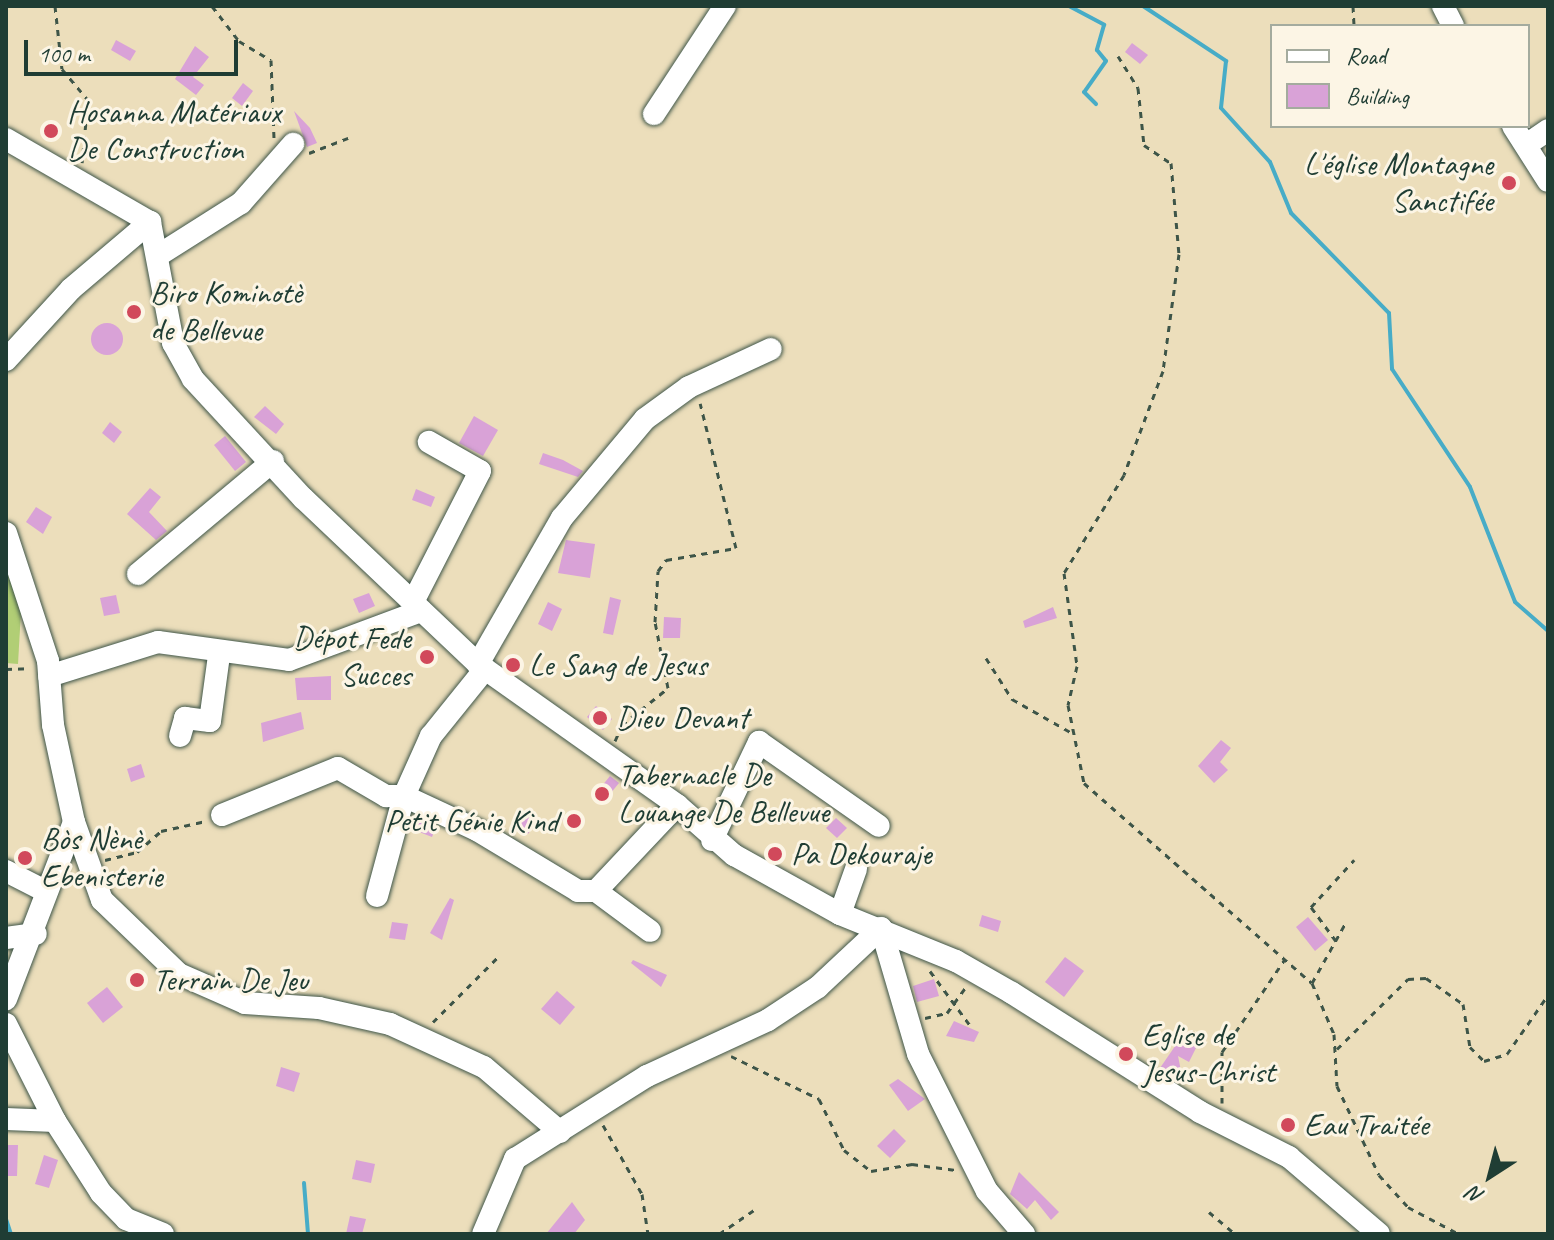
<!DOCTYPE html>
<meta charset="utf-8">
<style>
body{margin:0}
#map{position:relative;width:1554px;height:1240px;overflow:hidden;background:#ecdebb;font-family:Caveat,sans-serif}
div>[style]{position:absolute}
[style*='--x']{left:calc(var(--x)*1px);top:calc(var(--y)*1px);width:calc(var(--w)*1px);rotate:calc(var(--a)*1deg)}
.green>*{inset:0;background:#b1ce75}
.stream>*{height:4px;margin:-2px;padding:0 2px;transform-origin:2px;border-radius:2px;background:#47acc7}
.building>*{inset:0;background:#d9a2d7}
.round{border-radius:50%}
.path>*{height:3px;margin-top:-1.5px;transform-origin:0;background:repeating-linear-gradient(90deg,#3e5548 0 6px,transparent 0 12px)}
.roads{filter:drop-shadow(0 0 2px #3e5548) drop-shadow(0 0 2px #3e5548)}
.minor>*{height:22px;margin:-11px;padding:0 11px;transform-origin:11px;border-radius:11px;background:#fff}
.dots>*{width:22px;height:22px;translate:-50% -50%;box-sizing:border-box;border:4px solid #fcf5e5;border-radius:50%}
span{translate:-50% -50%;white-space:nowrap;text-align:center;line-height:1.15;-webkit-text-stroke:6px #fcf5e5;paint-order:stroke}
.poi-label{font-size:32px;color:#1f3d34}
.left{translate:0 -50%;text-align:left}
.right{translate:-100% -50%;text-align:right}
.frame{position:absolute;inset:0;border:8px solid #1f3d34;pointer-events:none}
.legend{position:absolute;left:1270px;top:24px;width:260px;height:104px;box-sizing:border-box;background:#fcf5e5;border:2px solid #a4ab9e;margin:0;padding:10px 14px;list-style:none;font-size:24px;color:#1f3d34}
.legend li{display:flex;align-items:center;gap:16px;height:40px}
.legend b{width:40px;border:2px solid #a4ab9e}
.north{position:absolute;left:1450px;top:1136px;width:80px;height:80px;-webkit-text-stroke:6px #fcf5e5;paint-order:stroke;rotate:216deg;font-size:22px;font-weight:700;line-height:32px;text-align:center;color:#1f3d34}
.north::after{content:'';display:block;margin:auto;width:28px;height:36px;background:#1f3d34;clip-path:polygon(50% 0,100% 100%,50% 72%,0 100%)}
.scale{position:absolute;left:24px;top:40px;width:214px;height:36px;box-sizing:border-box;border:4px solid #1f3d34;border-top:0;padding-left:10px;font-size:24px;line-height:28px;white-space:nowrap;color:#1f3d34;-webkit-text-stroke:6px #fcf5e5;paint-order:stroke}
</style>
<div id="map">
<div class="green">
<div style="clip-path:polygon(6px 575px,23px 575px,18px 664px,6px 663px)"></div>
</div>
<div class="stream">
<div style="--x:1069;--y:6;--w:40;--a:28"></div>
<div style="--x:1104;--y:25;--w:26;--a:106"></div>
<div style="--x:1097;--y:50;--w:14;--a:51"></div>
<div style="--x:1106;--y:61;--w:38;--a:125"></div>
<div style="--x:1084;--y:92;--w:17;--a:45"></div>
<div style="--x:1143;--y:6;--w:100;--a:33.5"></div>
<div style="--x:1226;--y:61;--w:47;--a:96.1"></div>
<div style="--x:1221;--y:108;--w:73;--a:47.8"></div>
<div style="--x:1270;--y:162;--w:55;--a:67.6"></div>
<div style="--x:1291;--y:213;--w:140;--a:45.6"></div>
<div style="--x:1389;--y:313;--w:56;--a:86.9"></div>
<div style="--x:1392;--y:369;--w:141;--a:56.5"></div>
<div style="--x:1470;--y:487;--w:123;--a:68.6"></div>
<div style="--x:1515;--y:602;--w:44;--a:41.3"></div>
<div style="--x:304;--y:1183;--w:51;--a:85.5"></div>
<div style="--x:6;--y:1219;--w:16;--a:72"></div>
</div>
<div class="building">
<div style="clip-path:polygon(116px 40px,136px 51px,130px 61px,111px 50px)"></div>
<div style="clip-path:polygon(1132px 43px,1148px 55px,1140px 64px,1125px 52px)"></div>
<div style="clip-path:polygon(195px 46px,209px 57px,193px 77px,204px 85px,196px 95px,175px 79px)"></div>
<div style="clip-path:polygon(243px 83px,253px 91px,242px 106px,232px 98px)"></div>
<div style="clip-path:polygon(294px 111px,310px 128px,317px 143px,307px 147px)"></div>
<div class="round" style="left:91px;top:323px;width:32px;height:32px"></div>
<div style="clip-path:polygon(265px 406px,284px 424px,276px 434px,254px 417px)"></div>
<div style="clip-path:polygon(474px 416px,498px 430px,483px 456px,459px 443px)"></div>
<div style="clip-path:polygon(110px 422px,122px 432px,114px 443px,102px 433px)"></div>
<div style="clip-path:polygon(225px 436px,246px 462px,235px 471px,214px 445px)"></div>
<div style="clip-path:polygon(543px 453px,563px 460px,583px 471px,578px 477px,539px 464px)"></div>
<div style="clip-path:polygon(150px 488px,161px 497px,149px 512px,167px 531px,156px 540px,127px 514px)"></div>
<div style="clip-path:polygon(416px 489px,435px 497px,431px 507px,412px 500px)"></div>
<div style="clip-path:polygon(36px 507px,52px 517px,43px 534px,26px 522px)"></div>
<div style="clip-path:polygon(566px 540px,595px 544px,590px 578px,558px 573px)"></div>
<div style="clip-path:polygon(369px 593px,375px 606px,359px 613px,353px 599px)"></div>
<div style="clip-path:polygon(116px 595px,120px 613px,104px 616px,100px 598px)"></div>
<div style="clip-path:polygon(610px 597px,621px 600px,613px 635px,603px 633px)"></div>
<div style="clip-path:polygon(548px 602px,562px 609px,552px 631px,538px 624px)"></div>
<div style="clip-path:polygon(1053px 607px,1057px 618px,1025px 628px,1023px 621px)"></div>
<div style="clip-path:polygon(664px 617px,681px 618px,680px 638px,663px 638px)"></div>
<div style="clip-path:polygon(331px 676px,331px 700px,297px 700px,295px 678px)"></div>
<div style="clip-path:polygon(596px 706px,612px 719px,603px 730px,587px 717px)"></div>
<div style="clip-path:polygon(301px 712px,304px 729px,263px 742px,261px 723px)"></div>
<div style="clip-path:polygon(1221px 740px,1231px 748px,1220px 762px,1228px 770px,1214px 783px,1198px 766px)"></div>
<div style="clip-path:polygon(141px 764px,145px 777px,131px 782px,127px 769px)"></div>
<div style="clip-path:polygon(610px 776px,619px 783px,602px 804px,593px 797px)"></div>
<div style="clip-path:polygon(569px 811px,584px 823px,577px 832px,562px 820px)"></div>
<div style="clip-path:polygon(523px 813px,536px 823px,528px 834px,515px 824px)"></div>
<div style="clip-path:polygon(418px 818px,436px 826px,432px 837px,414px 830px)"></div>
<div style="clip-path:polygon(836px 818px,847px 828px,837px 838px,826px 828px)"></div>
<div style="clip-path:polygon(450px 898px,454px 900px,442px 940px,430px 933px)"></div>
<div style="clip-path:polygon(982px 915px,1001px 921px,998px 932px,979px 926px)"></div>
<div style="clip-path:polygon(1308px 917px,1328px 940px,1315px 951px,1296px 927px)"></div>
<div style="clip-path:polygon(392px 922px,408px 924px,405px 940px,389px 938px)"></div>
<div style="clip-path:polygon(1065px 957px,1084px 971px,1064px 997px,1045px 982px)"></div>
<div style="clip-path:polygon(633px 960px,667px 975px,661px 987px,631px 963px)"></div>
<div style="clip-path:polygon(934px 979px,939px 996px,917px 1002px,913px 986px)"></div>
<div style="clip-path:polygon(107px 987px,123px 1007px,103px 1023px,87px 1003px)"></div>
<div style="clip-path:polygon(557px 991px,575px 1007px,560px 1025px,541px 1009px)"></div>
<div style="clip-path:polygon(954px 1021px,979px 1032px,974px 1042px,946px 1036px)"></div>
<div style="clip-path:polygon(1182px 1036px,1198px 1044px,1189px 1062px,1178px 1056px,1182px 1076px,1172px 1078px,1160px 1068px)"></div>
<div style="clip-path:polygon(281px 1067px,300px 1073px,294px 1092px,276px 1086px)"></div>
<div style="clip-path:polygon(898px 1079px,925px 1099px,908px 1111px,889px 1085px)"></div>
<div style="clip-path:polygon(894px 1129px,906px 1141px,890px 1158px,877px 1146px)"></div>
<div style="clip-path:polygon(6px 1145px,18px 1145px,17px 1176px,6px 1176px)"></div>
<div style="clip-path:polygon(44px 1155px,58px 1160px,49px 1188px,35px 1184px)"></div>
<div style="clip-path:polygon(356px 1160px,375px 1164px,371px 1183px,352px 1179px)"></div>
<div style="clip-path:polygon(1019px 1172px,1059px 1212px,1051px 1220px,1035px 1200px,1027px 1209px,1010px 1194px)"></div>
<div style="clip-path:polygon(572px 1202px,585px 1220px,574px 1234px,546px 1234px)"></div>
<div style="clip-path:polygon(350px 1216px,366px 1219px,362px 1234px,346px 1234px)"></div>
</div>
<div class="path">
<div style="--x:55;--y:6;--w:63;--a:83.7"></div>
<div style="--x:62;--y:69;--w:40;--a:50"></div>
<div style="--x:88;--y:100;--w:63;--a:95.4"></div>
<div style="--x:212;--y:6;--w:44;--a:52.4"></div>
<div style="--x:239;--y:41;--w:37;--a:31"></div>
<div style="--x:271;--y:60;--w:78;--a:87.8"></div>
<div style="--x:1353;--y:6;--w:20;--a:87"></div>
<div style="--x:1118;--y:56;--w:38;--a:58"></div>
<div style="--x:1138;--y:88;--w:57;--a:84"></div>
<div style="--x:1144;--y:145;--w:32;--a:34"></div>
<div style="--x:1171;--y:163;--w:91;--a:85"></div>
<div style="--x:1179;--y:254;--w:118;--a:97.8"></div>
<div style="--x:1163;--y:371;--w:111;--a:110.6"></div>
<div style="--x:1124;--y:475;--w:115;--a:121.5"></div>
<div style="--x:1064;--y:573;--w:94;--a:82"></div>
<div style="--x:1077;--y:666;--w:40;--a:103"></div>
<div style="--x:1068;--y:705;--w:80;--a:78.4"></div>
<div style="--x:1084;--y:783;--w:303;--a:41.3"></div>
<div style="--x:1312;--y:983;--w:56;--a:66.7"></div>
<div style="--x:1334;--y:1034;--w:52;--a:86.7"></div>
<div style="--x:1337;--y:1086;--w:98;--a:64.7"></div>
<div style="--x:1379;--y:1175;--w:43;--a:47.8"></div>
<div style="--x:1408;--y:1207;--w:58;--a:27.9"></div>
<div style="--x:309;--y:153;--w:42;--a:-21"></div>
<div style="--x:986;--y:658;--w:49;--a:57.6"></div>
<div style="--x:1012;--y:699;--w:69;--a:29.5"></div>
<div style="--x:6;--y:669;--w:23;--a:-2"></div>
<div style="--x:615;--y:741;--w:17;--a:-66"></div>
<div style="--x:622;--y:725;--w:59;--a:-38.8"></div>
<div style="--x:668;--y:688;--w:67;--a:-101.1"></div>
<div style="--x:655;--y:622;--w:51;--a:-86.6"></div>
<div style="--x:658;--y:571;--w:14;--a:-54"></div>
<div style="--x:666;--y:560;--w:71;--a:-9.7"></div>
<div style="--x:736;--y:548;--w:149;--a:-103.9"></div>
<div style="--x:105;--y:860;--w:33;--a:-14"></div>
<div style="--x:137;--y:852;--w:32;--a:-41"></div>
<div style="--x:161;--y:831;--w:46;--a:-12.5"></div>
<div style="--x:1336;--y:941;--w:42;--a:-126.3"></div>
<div style="--x:1311;--y:907;--w:64;--a:-47.5"></div>
<div style="--x:930;--y:971;--w:71;--a:53.6"></div>
<div style="--x:1312;--y:983;--w:68;--a:-60.8"></div>
<div style="--x:925;--y:1018;--w:23;--a:-13"></div>
<div style="--x:947;--y:1013;--w:31;--a:-54"></div>
<div style="--x:433;--y:1022;--w:91;--a:-45"></div>
<div style="--x:1337;--y:1049;--w:100;--a:-44.6"></div>
<div style="--x:1408;--y:979;--w:18;--a:-3"></div>
<div style="--x:1426;--y:978;--w:45;--a:35.1"></div>
<div style="--x:1463;--y:1004;--w:44;--a:80.8"></div>
<div style="--x:1470;--y:1047;--w:20;--a:45"></div>
<div style="--x:1484;--y:1061;--w:24;--a:-17"></div>
<div style="--x:1507;--y:1054;--w:72;--a:-55.2"></div>
<div style="--x:731;--y:1056;--w:98;--a:26"></div>
<div style="--x:819;--y:1099;--w:57;--a:63.9"></div>
<div style="--x:844;--y:1150;--w:34;--a:38"></div>
<div style="--x:871;--y:1171;--w:42;--a:-9.7"></div>
<div style="--x:912;--y:1164;--w:44;--a:7.8"></div>
<div style="--x:1222;--y:1103;--w:51;--a:-90"></div>
<div style="--x:1222;--y:1052;--w:112;--a:-55.9"></div>
<div style="--x:603;--y:1125;--w:79;--a:60.5"></div>
<div style="--x:642;--y:1194;--w:40;--a:81.5"></div>
<div style="--x:1209;--y:1212;--w:34;--a:40"></div>
<div style="--x:719;--y:1234;--w:42;--a:-34.4"></div>
</div>
<div class="roads">
<div class="minor">
<div style="--x:1443;--y:6;--w:22;--a:63"></div>
<div style="--x:654;--y:114;--w:129;--a:-56.7"></div>
<div style="--x:1513;--y:126;--w:65;--a:57.5"></div>
<div style="--x:6;--y:139;--w:166;--a:30"></div>
<div style="--x:150;--y:222;--w:123;--a:79.2"></div>
<div style="--x:173;--y:343;--w:41;--a:60.9"></div>
<div style="--x:193;--y:379;--w:162;--a:47.3"></div>
<div style="--x:303;--y:498;--w:241;--a:43.5"></div>
<div style="--x:478;--y:664;--w:244;--a:35.3"></div>
<div style="--x:677;--y:805;--w:76;--a:41.3"></div>
<div style="--x:734;--y:855;--w:121;--a:29.1"></div>
<div style="--x:840;--y:914;--w:125;--a:22.1"></div>
<div style="--x:956;--y:961;--w:64;--a:29.7"></div>
<div style="--x:1012;--y:993;--w:222;--a:32.3"></div>
<div style="--x:1200;--y:1112;--w:100;--a:26.8"></div>
<div style="--x:1289;--y:1157;--w:118;--a:40.5"></div>
<div style="--x:1526;--y:145;--w:27;--a:-34"></div>
<div style="--x:162;--y:253;--w:93;--a:-32.3"></div>
<div style="--x:241;--y:203;--w:79;--a:-48.6"></div>
<div style="--x:6;--y:360;--w:96;--a:-47.5"></div>
<div style="--x:71;--y:289;--w:104;--a:-40.3"></div>
<div style="--x:6;--y:533;--w:135;--a:71.8"></div>
<div style="--x:48;--y:661;--w:64;--a:85.5"></div>
<div style="--x:53;--y:725;--w:99;--a:77.8"></div>
<div style="--x:74;--y:822;--w:190;--a:111"></div>
<div style="--x:138;--y:574;--w:176;--a:-39.9"></div>
<div style="--x:413;--y:602;--w:147;--a:-62.9"></div>
<div style="--x:480;--y:471;--w:59;--a:-150.4"></div>
<div style="--x:478;--y:664;--w:168;--a:-60.1"></div>
<div style="--x:562;--y:518;--w:129;--a:-50"></div>
<div style="--x:645;--y:419;--w:54;--a:-36"></div>
<div style="--x:689;--y:387;--w:90;--a:-24.9"></div>
<div style="--x:49;--y:676;--w:114;--a:-17.3"></div>
<div style="--x:158;--y:642;--w:132;--a:7.8"></div>
<div style="--x:289;--y:660;--w:141;--a:-20.4"></div>
<div style="--x:180;--y:736;--w:19;--a:-74"></div>
<div style="--x:185;--y:718;--w:25;--a:7"></div>
<div style="--x:210;--y:721;--w:67;--a:-82.2"></div>
<div style="--x:222;--y:815;--w:125;--a:-22.1"></div>
<div style="--x:338;--y:768;--w:56;--a:30.3"></div>
<div style="--x:386;--y:796;--w:18;--a:0"></div>
<div style="--x:404;--y:796;--w:81;--a:25"></div>
<div style="--x:477;--y:830;--w:118;--a:31.1"></div>
<div style="--x:578;--y:891;--w:18;--a:0"></div>
<div style="--x:596;--y:891;--w:118;--a:-46.7"></div>
<div style="--x:74;--y:822;--w:83;--a:70.3"></div>
<div style="--x:102;--y:900;--w:107;--a:43.9"></div>
<div style="--x:179;--y:974;--w:72;--a:23.7"></div>
<div style="--x:245;--y:1003;--w:74;--a:3.9"></div>
<div style="--x:319;--y:1008;--w:73;--a:12.7"></div>
<div style="--x:390;--y:1024;--w:103;--a:24.6"></div>
<div style="--x:484;--y:1067;--w:100;--a:40.5"></div>
<div style="--x:712;--y:840;--w:109;--a:-64.4"></div>
<div style="--x:759;--y:742;--w:146;--a:35"></div>
<div style="--x:6;--y:871;--w:44;--a:27.1"></div>
<div style="--x:596;--y:891;--w:67;--a:36.5"></div>
<div style="--x:377;--y:896;--w:104;--a:-74.9"></div>
<div style="--x:404;--y:796;--w:66;--a:-65.8"></div>
<div style="--x:431;--y:736;--w:86;--a:-51.1"></div>
<div style="--x:840;--y:914;--w:48;--a:-70.4"></div>
<div style="--x:881;--y:928;--w:131;--a:73.6"></div>
<div style="--x:918;--y:1054;--w:153;--a:63.3"></div>
<div style="--x:987;--y:1191;--w:57;--a:49.3"></div>
<div style="--x:6;--y:938;--w:30;--a:-8"></div>
<div style="--x:6;--y:1024;--w:109;--a:63.2"></div>
<div style="--x:6;--y:1119;--w:49;--a:2.3"></div>
<div style="--x:55;--y:1121;--w:85;--a:57.4"></div>
<div style="--x:101;--y:1193;--w:36;--a:46"></div>
<div style="--x:126;--y:1219;--w:40;--a:22"></div>
<div style="--x:483;--y:1234;--w:82;--a:-66.9"></div>
<div style="--x:515;--y:1159;--w:156;--a:-32.2"></div>
<div style="--x:647;--y:1076;--w:133;--a:-24.8"></div>
<div style="--x:768;--y:1020;--w:60;--a:-33.4"></div>
<div style="--x:818;--y:987;--w:86;--a:-43.1"></div>
</div>
</div>
<div class="dots">
<div style="left:51px;top:131px;background:#d1495b"></div>
<div style="left:1509px;top:183px;background:#d1495b"></div>
<div style="left:134px;top:312px;background:#d1495b"></div>
<div style="left:427px;top:657px;background:#d1495b"></div>
<div style="left:513px;top:665px;background:#d1495b"></div>
<div style="left:600px;top:718px;background:#d1495b"></div>
<div style="left:602px;top:794px;background:#d1495b"></div>
<div style="left:574px;top:821px;background:#d1495b"></div>
<div style="left:775px;top:854px;background:#d1495b"></div>
<div style="left:25px;top:858px;background:#d1495b"></div>
<div style="left:137px;top:980px;background:#d1495b"></div>
<div style="left:1126px;top:1054px;background:#d1495b"></div>
<div style="left:1288px;top:1125px;background:#d1495b"></div>
</div>
<div class="poi-label">
<span class="left" style="left:67px;top:131px">Hosanna Matériaux<br>De Construction</span>
<span class="right" style="left:1493px;top:183px">L'église Montagne<br>Sanctifée</span>
<span class="left" style="left:150px;top:312px">Biro Kominotè<br>de Bellevue</span>
<span class="right" style="left:411px;top:657px">Dépot Fede<br>Succes</span>
<span class="left" style="left:529px;top:665px">Le Sang de Jesus</span>
<span class="left" style="left:616px;top:718px">Dieu Devant</span>
<span class="left" style="left:618px;top:794px">Tabernacle De<br>Louange De Bellevue</span>
<span class="right" style="left:558px;top:821px">Petit Génie Kind</span>
<span class="left" style="left:41px;top:858px">Bòs Nènè<br>Ebenisterie</span>
<span class="left" style="left:791px;top:854px">Pa Dekouraje</span>
<span class="left" style="left:153px;top:980px">Terrain De Jeu</span>
<span class="left" style="left:1142px;top:1054px">Eglise de<br>Jesus-Christ</span>
<span class="left" style="left:1304px;top:1125px">Eau Traitée</span>
</div>
<div class="frame"></div>
<ul class="legend">
<li><b style="height:10px;background:#fff"></b>Road</li>
<li><b style="height:22px;background:#d9a2d7"></b>Building</li>
</ul>
<div class="north">N</div>
<div class="scale">100 m</div>
</div>
